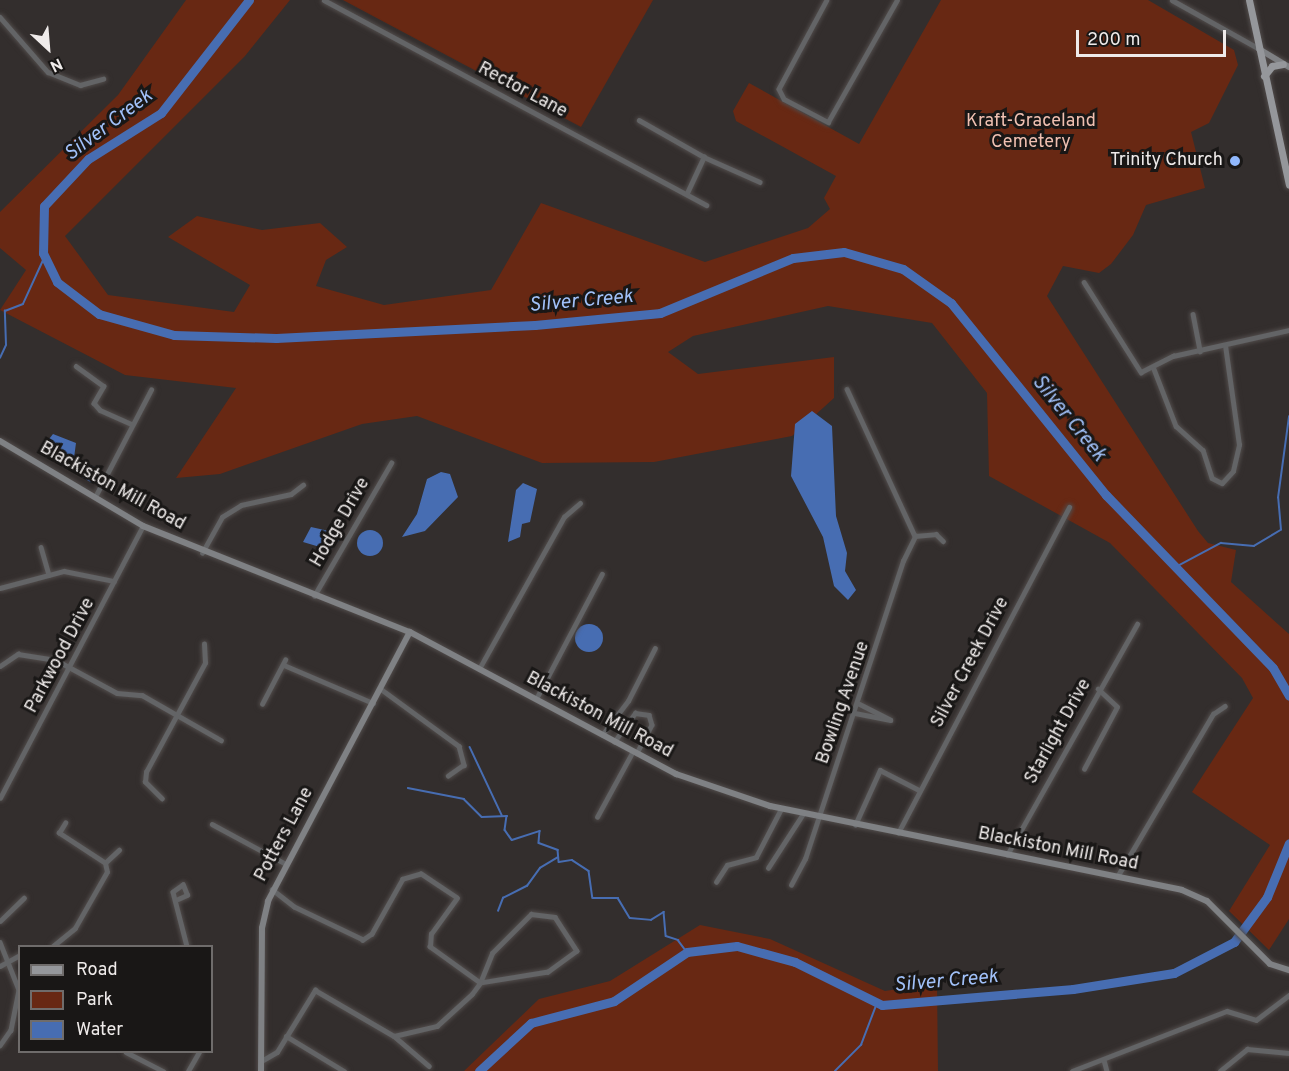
<!DOCTYPE html>
<style>
body{margin:0}
#map{position:relative;width:1289px;height:1071px;overflow:hidden;background:#332e2d;font-family:Overpass,sans-serif}
div>[style]{position:absolute}
[style*='--x']{left:calc(var(--x)*1px);top:calc(var(--y)*1px);width:calc(var(--w)*1px);rotate:calc(var(--a)*1deg)}
.green>*{inset:0;background:#682813}
.water>*{inset:0;background:#476db2}
.round{border-radius:50%}
.stream>*{height:1.5px;margin:-0.75px;padding:0 0.75px;transform-origin:0.75px;border-radius:0.75px;background:#476db2}
.river>*{height:9px;margin:-4.5px;padding:0 4.5px;transform-origin:4.5px;border-radius:4.5px;background:#476db2}
.roads{filter:drop-shadow(0 0 2px #514c4b) drop-shadow(0 0 2px #514c4b)}
.street>*{height:4.5px;margin:-2.25px;padding:0 2.25px;transform-origin:2.25px;border-radius:2.25px;background:#636466}
.secondary>*{height:6px;margin:-3px;padding:0 3px;transform-origin:3px;border-radius:3px;background:#7f8184}
.primary>*{height:7px;margin:-3.5px;padding:0 3.5px;transform-origin:3.5px;border-radius:3.5px;background:#95979b}
.dots>*{width:16px;height:16px;translate:-50% -50%;box-sizing:border-box;border:3px solid #191716;border-radius:50%}
span{translate:-50% -50%;white-space:nowrap;text-align:center;line-height:1.15;-webkit-text-stroke:6px #191716;paint-order:stroke}
.street-label{font-size:18px;color:#efebea}
.park-label{font-size:18px;color:#f0c0b1}
.poi-label{font-size:18px;color:#efebea}
.right{translate:-100% -50%;text-align:right}
.water-label{font-size:20px;color:#a1c1f9;font-style:italic}
.legend{position:absolute;left:18px;top:945px;width:195px;height:108px;box-sizing:border-box;background:#191716;border:2px solid #6f6c6b;margin:0;padding:8px 10px;list-style:none;font-size:18px;color:#efebea}
.legend li{display:flex;align-items:center;gap:12px;height:30px}
.legend b{width:30px;border:2px solid #6f6c6b}
.north{position:absolute;left:18px;top:18px;width:60px;height:60px;-webkit-text-stroke:4px #191716;paint-order:stroke;rotate:154deg;font-size:16px;font-weight:700;line-height:24px;text-align:center;color:#efebea}
.north::after{content:'';display:block;margin:auto;width:21px;height:27px;background:#efebea;clip-path:polygon(50% 0,100% 100%,50% 72%,0 100%)}
.scale{position:absolute;left:1076px;top:30px;width:150px;height:27px;box-sizing:border-box;border:3px solid #efebea;border-top:0;padding-left:8px;font-size:18px;line-height:21px;white-space:nowrap;color:#efebea;-webkit-text-stroke:4px #191716;paint-order:stroke}
</style>
<div id="map">
<div class="green">
<div style="clip-path:polygon(186px 0,290px 0,245px 56px,65px 236px,108px 295px,234px 312px,250px 285px,168px 237px,197px 216px,262px 230px,320px 223px,347px 247px,326px 260px,316px 286px,384px 305px,491px 290px,541px 203px,705px 262px,808px 228px,830px 209px,824px 198px,836px 176px,736px 121px,733px 111px,749px 83px,859px 144px,941px 0,1148px 0,1234px 50px,1238px 65px,1209px 123px,1191px 132px,1205px 188px,1146px 205px,1133px 235px,1111px 264px,1099px 273px,1063px 266px,1047px 296px,1198px 531px,1208px 543px,1236px 550px,1231px 582px,1289px 634px,1289px 919px,1269px 950px,1229px 911px,1270px 845px,1192px 792px,1253px 698px,1242px 678px,1110px 543px,989px 476px,987px 393px,932px 323px,828px 306px,693px 336px,668px 352px,698px 374px,834px 357px,834px 398px,792px 436px,654px 462px,542px 463px,417px 416px,362px 424px,220px 474px,176px 478px,236px 388px,125px 375px,0 310px,26px 270px,0 248px,0 212px,118px 95px)"></div>
<div style="clip-path:polygon(343px 0,653px 0,581px 127px)"></div>
<div style="clip-path:polygon(700px 925px,770px 939px,885px 991px,937px 983px,938px 1071px,464px 1071px,539px 999px,610px 981px)"></div>
</div>
<div class="water">
<div style="clip-path:polygon(812px 411px,832px 426px,836px 516px,847px 553px,845px 571px,856px 590px,848px 600px,834px 586px,823px 537px,791px 476px,795px 424px)"></div>
<div style="clip-path:polygon(53px 434px,76px 443px,74px 458px,99px 469px,92px 483px,50px 458px,46px 443px)"></div>
<div style="clip-path:polygon(441px 472px,450px 474px,458px 497px,425px 531px,402px 537px,417px 514px,427px 479px)"></div>
<div style="clip-path:polygon(523px 483px,537px 489px,530px 522px,522px 524px,520px 537px,508px 542px,516px 490px)"></div>
<div style="clip-path:polygon(311px 527px,338px 533px,341px 538px,330px 550px,303px 542px)"></div>
<div class="round" style="left:357px;top:530px;width:26px;height:26px"></div>
<div class="round" style="left:575px;top:624px;width:28px;height:28px"></div>
</div>
<div class="stream">
<div style="--x:0;--y:358;--w:14;--a:-65"></div>
<div style="--x:6;--y:345;--w:34;--a:-92"></div>
<div style="--x:5;--y:311;--w:19;--a:-21"></div>
<div style="--x:23;--y:304;--w:53;--a:-65.4"></div>
<div style="--x:1176;--y:567;--w:51;--a:-28.1"></div>
<div style="--x:1221;--y:543;--w:33;--a:5"></div>
<div style="--x:1254;--y:546;--w:31;--a:-31"></div>
<div style="--x:1281;--y:530;--w:32;--a:-95"></div>
<div style="--x:1278;--y:498;--w:82;--a:-82.3"></div>
<div style="--x:470;--y:747;--w:75;--a:64.8"></div>
<div style="--x:408;--y:788;--w:57;--a:11.1"></div>
<div style="--x:464;--y:799;--w:25;--a:45"></div>
<div style="--x:482;--y:817;--w:25;--a:-2"></div>
<div style="--x:507;--y:816;--w:14;--a:98"></div>
<div style="--x:505;--y:830;--w:12;--a:55"></div>
<div style="--x:512;--y:840;--w:29;--a:-18"></div>
<div style="--x:540;--y:831;--w:12;--a:95"></div>
<div style="--x:539;--y:843;--w:20;--a:20"></div>
<div style="--x:558;--y:850;--w:12;--a:85"></div>
<div style="--x:559;--y:862;--w:13;--a:-9"></div>
<div style="--x:572;--y:860;--w:20;--a:33"></div>
<div style="--x:589;--y:871;--w:27;--a:82"></div>
<div style="--x:593;--y:898;--w:25;--a:0"></div>
<div style="--x:618;--y:898;--w:23;--a:59"></div>
<div style="--x:630;--y:918;--w:21;--a:5"></div>
<div style="--x:651;--y:920;--w:15;--a:-32"></div>
<div style="--x:664;--y:912;--w:24;--a:85"></div>
<div style="--x:666;--y:936;--w:13;--a:18"></div>
<div style="--x:678;--y:940;--w:15;--a:53"></div>
<div style="--x:498;--y:911;--w:14;--a:-69"></div>
<div style="--x:503;--y:898;--w:27;--a:-27"></div>
<div style="--x:527;--y:886;--w:22;--a:-54"></div>
<div style="--x:540;--y:868;--w:21;--a:-31"></div>
<div style="--x:835;--y:1071;--w:37;--a:-45"></div>
<div style="--x:861;--y:1045;--w:45;--a:-69.1"></div>
</div>
<div class="river">
<div style="--x:249;--y:0;--w:143;--a:127.9"></div>
<div style="--x:161;--y:113;--w:86;--a:147.8"></div>
<div style="--x:88;--y:159;--w:64;--a:133.1"></div>
<div style="--x:44;--y:206;--w:47;--a:91.2"></div>
<div style="--x:43;--y:253;--w:32;--a:64"></div>
<div style="--x:57;--y:282;--w:53;--a:37.3"></div>
<div style="--x:99;--y:314;--w:78;--a:15.6"></div>
<div style="--x:174;--y:335;--w:102;--a:1.7"></div>
<div style="--x:276;--y:338;--w:259;--a:-2.9"></div>
<div style="--x:535;--y:325;--w:126;--a:-5.5"></div>
<div style="--x:660;--y:313;--w:144;--a:-22.5"></div>
<div style="--x:793;--y:258;--w:51;--a:-6.7"></div>
<div style="--x:844;--y:252;--w:61;--a:16.1"></div>
<div style="--x:903;--y:269;--w:59;--a:35.3"></div>
<div style="--x:951;--y:303;--w:247;--a:51.1"></div>
<div style="--x:1106;--y:495;--w:240;--a:46"></div>
<div style="--x:1273;--y:668;--w:32;--a:60"></div>
<div style="--x:479;--y:1071;--w:71;--a:-42.7"></div>
<div style="--x:531;--y:1023;--w:86;--a:-14.8"></div>
<div style="--x:614;--y:1001;--w:88;--a:-33.9"></div>
<div style="--x:687;--y:952;--w:50;--a:-6.8"></div>
<div style="--x:737;--y:946;--w:60;--a:15.4"></div>
<div style="--x:795;--y:962;--w:97;--a:26.3"></div>
<div style="--x:882;--y:1005;--w:192;--a:-4.8"></div>
<div style="--x:1073;--y:989;--w:102;--a:-9"></div>
<div style="--x:1174;--y:973;--w:68;--a:-27.3"></div>
<div style="--x:1234;--y:942;--w:56;--a:-53.7"></div>
<div style="--x:1267;--y:897;--w:58;--a:-67.8"></div>
</div>
<div class="roads">
<div class="street">
<div style="--x:324;--y:0;--w:434;--a:28.2"></div>
<div style="--x:827;--y:0;--w:101;--a:118.3"></div>
<div style="--x:779;--y:89;--w:11;--a:63"></div>
<div style="--x:784;--y:99;--w:50;--a:27.6"></div>
<div style="--x:828;--y:122;--w:140;--a:-60.5"></div>
<div style="--x:1172;--y:0;--w:98;--a:29.2"></div>
<div style="--x:0;--y:17;--w:73;--a:48.9"></div>
<div style="--x:48;--y:72;--w:35;--a:22"></div>
<div style="--x:80;--y:85;--w:24;--a:-15"></div>
<div style="--x:639;--y:120;--w:75;--a:29.6"></div>
<div style="--x:687;--y:193;--w:40;--a:-65"></div>
<div style="--x:704;--y:157;--w:61;--a:24.1"></div>
<div style="--x:1084;--y:282;--w:107;--a:57.7"></div>
<div style="--x:1141;--y:372;--w:36;--a:-27"></div>
<div style="--x:1173;--y:356;--w:119;--a:-12.6"></div>
<div style="--x:1193;--y:314;--w:38;--a:79"></div>
<div style="--x:76;--y:366;--w:34;--a:36"></div>
<div style="--x:104;--y:386;--w:20;--a:120"></div>
<div style="--x:94;--y:403;--w:9;--a:49"></div>
<div style="--x:100;--y:410;--w:34;--a:24"></div>
<div style="--x:1154;--y:369;--w:61;--a:68.9"></div>
<div style="--x:1176;--y:426;--w:36;--a:42"></div>
<div style="--x:1203;--y:450;--w:29;--a:72"></div>
<div style="--x:1212;--y:478;--w:11;--a:27"></div>
<div style="--x:1222;--y:483;--w:16;--a:-47"></div>
<div style="--x:1233;--y:471;--w:27;--a:-77"></div>
<div style="--x:1239;--y:445;--w:100;--a:-98"></div>
<div style="--x:847;--y:389;--w:162;--a:65.2"></div>
<div style="--x:95;--y:497;--w:121;--a:-62.4"></div>
<div style="--x:41;--y:547;--w:29;--a:74"></div>
<div style="--x:202;--y:553;--w:41;--a:-60.9"></div>
<div style="--x:222;--y:517;--w:22;--a:-32"></div>
<div style="--x:241;--y:505;--w:51;--a:-12.4"></div>
<div style="--x:291;--y:494;--w:15;--a:-37"></div>
<div style="--x:0;--y:588;--w:66;--a:-14.9"></div>
<div style="--x:64;--y:571;--w:51;--a:11.3"></div>
<div style="--x:314;--y:596;--w:154;--a:-59.9"></div>
<div style="--x:284;--y:665;--w:97;--a:23.1"></div>
<div style="--x:0;--y:666;--w:22;--a:-34"></div>
<div style="--x:18;--y:654;--w:38;--a:9"></div>
<div style="--x:56;--y:660;--w:69;--a:28.4"></div>
<div style="--x:117;--y:693;--w:25;--a:5"></div>
<div style="--x:142;--y:695;--w:91;--a:29.7"></div>
<div style="--x:479;--y:669;--w:174;--a:-60.8"></div>
<div style="--x:564;--y:517;--w:21;--a:-41"></div>
<div style="--x:381;--y:689;--w:97;--a:36.2"></div>
<div style="--x:459;--y:746;--w:20;--a:75"></div>
<div style="--x:464;--y:765;--w:19;--a:145"></div>
<div style="--x:536;--y:699;--w:141;--a:-62.2"></div>
<div style="--x:262;--y:704;--w:50;--a:-62.4"></div>
<div style="--x:855;--y:713;--w:36;--a:11"></div>
<div style="--x:890;--y:720;--w:36;--a:-153"></div>
<div style="--x:602;--y:735;--w:43;--a:-52.6"></div>
<div style="--x:628;--y:701;--w:59;--a:-63"></div>
<div style="--x:614;--y:742;--w:36;--a:-54"></div>
<div style="--x:635;--y:713;--w:14;--a:8"></div>
<div style="--x:649;--y:715;--w:10;--a:73"></div>
<div style="--x:652;--y:725;--w:32;--a:118"></div>
<div style="--x:1084;--y:769;--w:70;--a:-62"></div>
<div style="--x:1117;--y:707;--w:26;--a:-137"></div>
<div style="--x:0;--y:798;--w:307;--a:-62.3"></div>
<div style="--x:162;--y:799;--w:24;--a:-135"></div>
<div style="--x:145;--y:782;--w:10;--a:-84"></div>
<div style="--x:146;--y:772;--w:124;--a:-61.6"></div>
<div style="--x:205;--y:663;--w:19;--a:-93"></div>
<div style="--x:597;--y:817;--w:75;--a:-61.4"></div>
<div style="--x:212;--y:824;--w:84;--a:28.4"></div>
<div style="--x:855;--y:825;--w:60;--a:-65.6"></div>
<div style="--x:880;--y:770;--w:44;--a:27.1"></div>
<div style="--x:898;--y:833;--w:368;--a:-62.3"></div>
<div style="--x:1007;--y:855;--w:265;--a:-60.6"></div>
<div style="--x:105;--y:863;--w:19;--a:-43"></div>
<div style="--x:768;--y:868;--w:64;--a:-57.1"></div>
<div style="--x:1117;--y:877;--w:189;--a:-59.5"></div>
<div style="--x:1213;--y:714;--w:14;--a:-34"></div>
<div style="--x:716;--y:882;--w:20;--a:-57"></div>
<div style="--x:727;--y:865;--w:30;--a:-15"></div>
<div style="--x:756;--y:857;--w:54;--a:-62.5"></div>
<div style="--x:791;--y:885;--w:30;--a:-62"></div>
<div style="--x:805;--y:859;--w:314;--a:-71.8"></div>
<div style="--x:903;--y:561;--w:28;--a:-64"></div>
<div style="--x:915;--y:536;--w:21;--a:-5"></div>
<div style="--x:936;--y:534;--w:10;--a:45"></div>
<div style="--x:178;--y:899;--w:10;--a:-24"></div>
<div style="--x:187;--y:895;--w:11;--a:-112"></div>
<div style="--x:183;--y:885;--w:12;--a:145"></div>
<div style="--x:173;--y:892;--w:56;--a:75.5"></div>
<div style="--x:0;--y:921;--w:33;--a:-44"></div>
<div style="--x:0;--y:942;--w:52;--a:68.4"></div>
<div style="--x:19;--y:990;--w:41;--a:101.3"></div>
<div style="--x:11;--y:1030;--w:19;--a:125"></div>
<div style="--x:53;--y:946;--w:28;--a:-39"></div>
<div style="--x:75;--y:928;--w:64;--a:-60.3"></div>
<div style="--x:107;--y:872;--w:9;--a:-103"></div>
<div style="--x:105;--y:863;--w:55;--a:-146.9"></div>
<div style="--x:59;--y:833;--w:12;--a:-59"></div>
<div style="--x:0;--y:966;--w:23;--a:-29"></div>
<div style="--x:286;--y:1036;--w:68;--a:31.1"></div>
<div style="--x:394;--y:1036;--w:46;--a:40.6"></div>
<div style="--x:126;--y:1052;--w:42;--a:27.2"></div>
<div style="--x:263;--y:1060;--w:16;--a:-30"></div>
<div style="--x:277;--y:1052;--w:73;--a:-58.5"></div>
<div style="--x:315;--y:990;--w:91;--a:30.2"></div>
<div style="--x:394;--y:1036;--w:44;--a:-13.1"></div>
<div style="--x:437;--y:1026;--w:47;--a:-42.4"></div>
<div style="--x:472;--y:994;--w:14;--a:-54"></div>
<div style="--x:480;--y:983;--w:32;--a:-68"></div>
<div style="--x:492;--y:953;--w:55;--a:-45"></div>
<div style="--x:531;--y:914;--w:24;--a:7"></div>
<div style="--x:555;--y:917;--w:40;--a:57.1"></div>
<div style="--x:577;--y:951;--w:36;--a:144"></div>
<div style="--x:548;--y:972;--w:69;--a:170.8"></div>
<div style="--x:480;--y:983;--w:62;--a:-144.2"></div>
<div style="--x:430;--y:947;--w:13;--a:-86"></div>
<div style="--x:431;--y:934;--w:44;--a:-54.2"></div>
<div style="--x:457;--y:898;--w:43;--a:-146.3"></div>
<div style="--x:421;--y:874;--w:19;--a:164"></div>
<div style="--x:403;--y:879;--w:63;--a:119.4"></div>
<div style="--x:372;--y:934;--w:11;--a:146"></div>
<div style="--x:363;--y:940;--w:76;--a:-154.4"></div>
<div style="--x:294;--y:907;--w:28;--a:-142"></div>
<div style="--x:1104;--y:1060;--w:11;--a:75"></div>
<div style="--x:188;--y:1071;--w:22;--a:-60"></div>
<div style="--x:1072;--y:1071;--w:166;--a:-21.2"></div>
<div style="--x:1227;--y:1011;--w:30;--a:17"></div>
<div style="--x:1256;--y:1020;--w:41;--a:-37.1"></div>
<div style="--x:1220;--y:1071;--w:35;--a:-39"></div>
<div style="--x:1247;--y:1049;--w:42;--a:5.4"></div>
</div>
<div class="secondary">
<div style="--x:1259;--y:49;--w:35;--a:31"></div>
<div style="--x:0;--y:441;--w:166;--a:30.7"></div>
<div style="--x:143;--y:526;--w:287;--a:21.7"></div>
<div style="--x:410;--y:632;--w:302;--a:28.1"></div>
<div style="--x:676;--y:774;--w:99;--a:18.8"></div>
<div style="--x:770;--y:806;--w:420;--a:11.5"></div>
<div style="--x:1182;--y:890;--w:27;--a:24"></div>
<div style="--x:1207;--y:901;--w:89;--a:45"></div>
<div style="--x:1270;--y:964;--w:20;--a:18"></div>
<div style="--x:261;--y:1071;--w:143;--a:-89.6"></div>
<div style="--x:262;--y:928;--w:28;--a:-77"></div>
<div style="--x:268;--y:901;--w:304;--a:-62.2"></div>
</div>
<div class="primary">
<div style="--x:1249;--y:0;--w:189;--a:77.8"></div>
<div style="--x:1264;--y:76;--w:13;--a:-51"></div>
<div style="--x:1272;--y:66;--w:11;--a:-10"></div>
</div>
</div>
<div class="dots">
<div style="left:1235px;top:161px;background:#91b8fd"></div>
</div>
<div class="street-label">
<span style="left:522px;top:91px;rotate:28deg">Rector Lane</span>
<span style="left:112px;top:487px;rotate:29deg">Blackiston Mill Road</span>
<span style="left:341px;top:523px;rotate:-60deg">Hodge Drive</span>
<span style="left:61px;top:656px;rotate:-62deg">Parkwood Drive</span>
<span style="left:971px;top:663px;rotate:-62deg">Silver Creek Drive</span>
<span style="left:844px;top:703px;rotate:-71deg">Bowling Avenue</span>
<span style="left:599px;top:716px;rotate:28deg">Blackiston Mill Road</span>
<span style="left:1059px;top:732px;rotate:-61deg">Starlight Drive</span>
<span style="left:285px;top:835px;rotate:-62deg">Potters Lane</span>
<span style="left:1058px;top:850px;rotate:11deg">Blackiston Mill Road</span>
</div>
<div class="park-label">
<span style="left:1031px;top:133px">Kraft-Graceland<br>Cemetery</span>
</div>
<div class="poi-label">
<span class="right" style="left:1223px;top:161px">Trinity Church</span>
</div>
<div class="water-label">
<span style="left:109px;top:126px;rotate:-37deg">Silver Creek</span>
<span style="left:581px;top:302px;rotate:-5deg">Silver Creek</span>
<span style="left:1068px;top:419px;rotate:51deg">Silver Creek</span>
<span style="left:946px;top:982px;rotate:-5deg">Silver Creek</span>
</div>
<ul class="legend">
<li><b style="height:8px;background:#95979b"></b>Road</li>
<li><b style="height:16px;background:#682813"></b>Park</li>
<li><b style="height:16px;background:#476db2"></b>Water</li>
</ul>
<div class="north">N</div>
<div class="scale">200 m</div>
</div>
